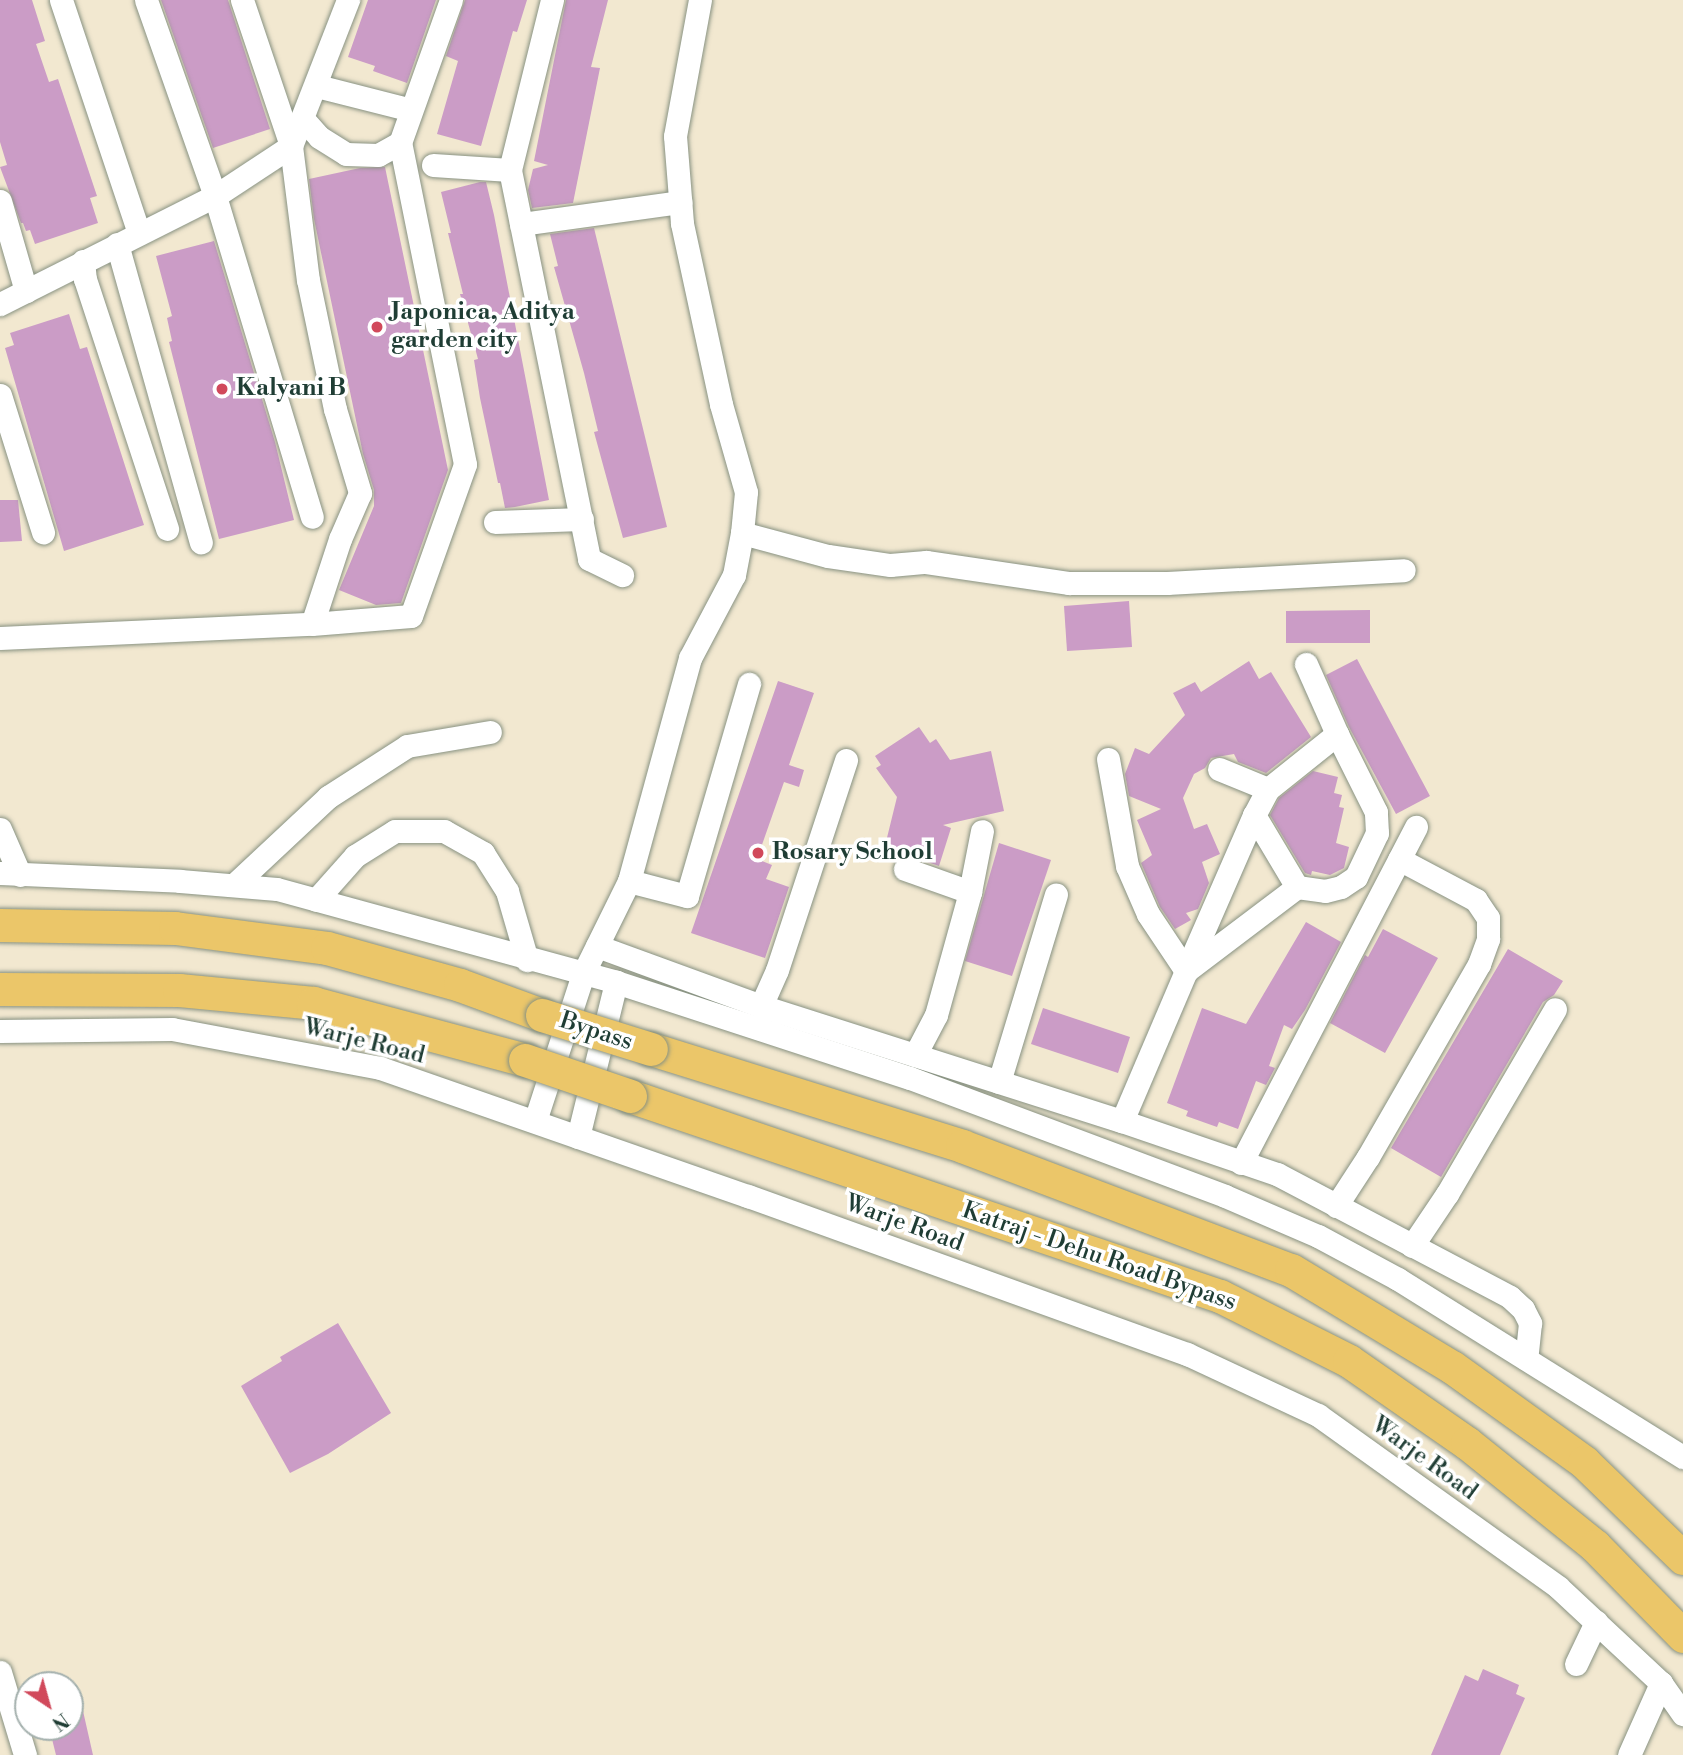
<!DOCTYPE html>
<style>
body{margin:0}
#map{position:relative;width:1683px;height:1755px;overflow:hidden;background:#f2e8d0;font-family:"Libre Bodoni",serif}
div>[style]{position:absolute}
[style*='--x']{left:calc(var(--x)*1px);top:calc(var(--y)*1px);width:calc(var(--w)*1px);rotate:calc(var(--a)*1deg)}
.building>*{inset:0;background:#cb9cc6}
.roads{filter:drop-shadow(0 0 2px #889282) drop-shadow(0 0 2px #889282)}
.minor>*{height:23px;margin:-11.5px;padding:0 11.5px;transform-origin:11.5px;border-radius:11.5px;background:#fff}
.highway>*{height:33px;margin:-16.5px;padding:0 16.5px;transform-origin:16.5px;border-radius:16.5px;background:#ebc669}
.bridges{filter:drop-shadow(0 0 2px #889282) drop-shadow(0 0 2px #889282)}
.highway-bridge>*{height:33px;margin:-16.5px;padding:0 16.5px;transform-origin:16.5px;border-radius:16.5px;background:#ebc669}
.dots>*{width:19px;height:19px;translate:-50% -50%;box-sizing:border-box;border:4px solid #fff;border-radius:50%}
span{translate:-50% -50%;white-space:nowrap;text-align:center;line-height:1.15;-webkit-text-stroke:7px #fff;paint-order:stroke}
.poi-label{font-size:24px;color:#1f3d34;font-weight:700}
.left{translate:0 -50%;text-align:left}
.street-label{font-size:24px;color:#1f3d34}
.north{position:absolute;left:14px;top:1671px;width:70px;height:70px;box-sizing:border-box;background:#fff;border:2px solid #a5b1ae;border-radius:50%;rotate:144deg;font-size:19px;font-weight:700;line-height:28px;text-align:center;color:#1f3d34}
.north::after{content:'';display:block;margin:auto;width:24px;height:32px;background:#d1495b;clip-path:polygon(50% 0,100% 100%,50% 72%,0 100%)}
</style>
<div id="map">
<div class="building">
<div style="clip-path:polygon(0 0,32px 0,45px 41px,36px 44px,49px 82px,58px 79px,97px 196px,90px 198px,98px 223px,35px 244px,30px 230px,26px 231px,23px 223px,21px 223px,0 167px,7px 165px,0 142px)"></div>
<div style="clip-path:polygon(161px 0,228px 0,270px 129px,213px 148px)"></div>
<div style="clip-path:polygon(368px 0,436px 0,407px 83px,373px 71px,375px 66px,348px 57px)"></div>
<div style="clip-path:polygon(465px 0,527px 0,517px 32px,513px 31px,481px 146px,437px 134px,458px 61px,446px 56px)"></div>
<div style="clip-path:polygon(566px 0,608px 0,591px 67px,600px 68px,573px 203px,532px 208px,528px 190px,533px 169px,548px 165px,534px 161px)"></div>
<div style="clip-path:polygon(385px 167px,448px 470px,401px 603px,376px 605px,339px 590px,374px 506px,374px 490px,363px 454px,314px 219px,309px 179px,360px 168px)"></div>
<div style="clip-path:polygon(480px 182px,486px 182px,494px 215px,549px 500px,515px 507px,505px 508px,500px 483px,498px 483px,480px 398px,474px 360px,478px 359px,460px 294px,463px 294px,448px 233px,451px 233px,441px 192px)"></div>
<div style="clip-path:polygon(594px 228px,667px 527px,623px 538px,594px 432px,598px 431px,584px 373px,554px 267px,558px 266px,550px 234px)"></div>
<div style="clip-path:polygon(214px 241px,275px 442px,294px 520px,219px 539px,169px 342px,172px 341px,167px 318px,172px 316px,156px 256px)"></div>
<div style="clip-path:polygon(69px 314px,80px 349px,87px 347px,144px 525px,64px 551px,5px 348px,14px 345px,10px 333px)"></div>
<div style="clip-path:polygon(0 500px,18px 500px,22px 541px,0 542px)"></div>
<div style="clip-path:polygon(1129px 601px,1132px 647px,1067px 651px,1064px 606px)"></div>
<div style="clip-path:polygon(1370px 610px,1370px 643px,1286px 643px,1286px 611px)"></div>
<div style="clip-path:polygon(1357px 659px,1430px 796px,1396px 814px,1349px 727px,1326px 675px)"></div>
<div style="clip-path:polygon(1249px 661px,1259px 679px,1271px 672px,1311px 737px,1266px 773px,1238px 762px,1234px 754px,1211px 758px,1205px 768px,1194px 774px,1183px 798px,1194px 829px,1207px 824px,1220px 854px,1202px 862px,1209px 883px,1198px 909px,1186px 913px,1191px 920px,1175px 929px,1160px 907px,1141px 863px,1152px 855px,1137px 820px,1161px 809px,1129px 796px,1125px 774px,1135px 748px,1149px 754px,1185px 715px,1173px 693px,1195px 682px,1201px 692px)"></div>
<div style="clip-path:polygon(778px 681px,814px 693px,789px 765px,804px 770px,799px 787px,784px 782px,757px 859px,772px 865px,766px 879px,789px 887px,765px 958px,691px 933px)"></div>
<div style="clip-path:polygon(919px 727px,930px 743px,936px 739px,950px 760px,991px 751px,1004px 811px,943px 825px,951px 828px,939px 866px,910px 856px,896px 858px,883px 854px,897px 797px,876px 768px,881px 765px,875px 756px)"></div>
<div style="clip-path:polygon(1313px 771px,1338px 777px,1334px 793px,1342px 795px,1339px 807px,1344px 808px,1336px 843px,1349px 847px,1344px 868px,1330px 875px,1312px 871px,1311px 875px,1305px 873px,1270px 815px,1279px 798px)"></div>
<div style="clip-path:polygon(999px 843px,1051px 860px,1012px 976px,965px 961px)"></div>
<div style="clip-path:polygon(1306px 922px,1341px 942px,1305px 1010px,1292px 1029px,1284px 1025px,1269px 1066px,1275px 1068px,1266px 1085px,1256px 1081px,1238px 1129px,1219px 1122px,1217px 1127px,1186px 1116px,1188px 1111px,1167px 1103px,1202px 1008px,1246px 1024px)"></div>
<div style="clip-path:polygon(1383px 929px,1438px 958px,1385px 1053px,1330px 1023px,1365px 955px,1368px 957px)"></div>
<div style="clip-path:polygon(1508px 949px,1563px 981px,1554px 995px,1543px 1002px,1441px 1177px,1391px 1148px)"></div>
<div style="clip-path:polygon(1043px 1008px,1130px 1037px,1118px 1073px,1031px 1044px)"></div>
<div style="clip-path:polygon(338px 1323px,391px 1413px,328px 1454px,290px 1473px,241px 1386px,282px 1361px,280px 1357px)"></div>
<div style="clip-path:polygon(1483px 1669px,1519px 1685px,1516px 1694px,1525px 1698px,1500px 1755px,1431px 1755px,1465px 1675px,1478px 1681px)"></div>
<div style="clip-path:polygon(78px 1689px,93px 1755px,56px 1755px,49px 1727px,70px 1727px,70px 1690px)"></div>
</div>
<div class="roads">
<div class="minor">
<div style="--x:61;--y:0;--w:246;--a:71.5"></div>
<div style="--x:146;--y:0;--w:208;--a:70.6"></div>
<div style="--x:215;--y:196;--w:335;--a:73.2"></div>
<div style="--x:242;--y:0;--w:154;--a:71.4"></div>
<div style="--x:291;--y:146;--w:135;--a:82.8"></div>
<div style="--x:308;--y:280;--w:132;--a:78.2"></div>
<div style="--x:335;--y:409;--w:88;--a:73.4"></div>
<div style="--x:360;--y:493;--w:50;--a:113.5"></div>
<div style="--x:340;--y:539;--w:89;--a:108.2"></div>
<div style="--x:312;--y:624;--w:99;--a:-4.6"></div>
<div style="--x:411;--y:616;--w:161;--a:-70.4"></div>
<div style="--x:465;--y:464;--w:328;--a:-101.4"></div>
<div style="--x:400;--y:143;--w:152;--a:-70.4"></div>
<div style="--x:552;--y:0;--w:175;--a:103.9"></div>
<div style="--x:510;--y:170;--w:397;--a:78.5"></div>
<div style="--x:589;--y:559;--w:37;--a:26"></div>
<div style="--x:317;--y:86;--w:97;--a:14.3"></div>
<div style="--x:303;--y:119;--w:24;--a:48"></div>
<div style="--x:319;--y:137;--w:32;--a:32"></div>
<div style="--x:346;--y:154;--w:32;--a:2"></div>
<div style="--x:378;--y:155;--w:25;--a:-29"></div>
<div style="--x:433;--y:165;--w:77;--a:3.7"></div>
<div style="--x:0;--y:201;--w:94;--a:73.9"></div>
<div style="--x:521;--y:224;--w:161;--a:-7.9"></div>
<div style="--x:117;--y:244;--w:310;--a:74.3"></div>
<div style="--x:83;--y:261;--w:18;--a:84"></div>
<div style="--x:85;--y:279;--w:263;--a:71.8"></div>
<div style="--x:0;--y:304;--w:241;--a:-26.7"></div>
<div style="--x:215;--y:196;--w:91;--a:-33.3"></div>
<div style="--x:291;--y:146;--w:157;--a:-68.7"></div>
<div style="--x:0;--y:395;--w:144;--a:72.6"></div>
<div style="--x:495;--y:522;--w:87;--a:-2"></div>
<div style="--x:742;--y:533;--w:89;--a:15"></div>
<div style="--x:828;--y:556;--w:63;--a:8.3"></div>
<div style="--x:890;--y:565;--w:36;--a:-5"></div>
<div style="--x:926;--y:562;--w:145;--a:8.4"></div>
<div style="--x:1069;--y:583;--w:98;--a:0"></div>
<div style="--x:1167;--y:583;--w:237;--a:-3.1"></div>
<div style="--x:0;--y:638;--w:312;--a:-2.6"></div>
<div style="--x:1306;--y:664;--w:77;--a:66.1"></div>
<div style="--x:1108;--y:759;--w:109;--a:79.9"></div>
<div style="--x:1127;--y:866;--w:52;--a:66.4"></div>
<div style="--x:1148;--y:914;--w:69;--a:56.3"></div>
<div style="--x:1186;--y:971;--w:139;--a:-37.1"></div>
<div style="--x:1297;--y:887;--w:28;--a:8"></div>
<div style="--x:1325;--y:891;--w:16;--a:-14"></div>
<div style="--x:1341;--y:887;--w:18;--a:-34"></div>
<div style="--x:1356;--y:877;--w:49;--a:-64.5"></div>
<div style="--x:1377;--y:833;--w:21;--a:-93"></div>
<div style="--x:1376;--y:812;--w:87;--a:-116.6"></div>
<div style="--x:1337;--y:734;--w:88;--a:141.4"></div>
<div style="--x:1268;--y:789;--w:30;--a:118"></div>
<div style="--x:1254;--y:815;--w:170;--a:113.6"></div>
<div style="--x:1186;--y:971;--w:163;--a:113.1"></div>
<div style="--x:1219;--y:769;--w:53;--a:22.2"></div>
<div style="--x:1254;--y:815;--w:84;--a:59.2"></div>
<div style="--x:0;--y:829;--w:50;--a:66.5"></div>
<div style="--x:905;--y:869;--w:69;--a:19.5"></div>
<div style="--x:0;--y:873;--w:180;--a:2.5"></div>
<div style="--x:180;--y:881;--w:97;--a:4.7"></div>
<div style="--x:277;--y:889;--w:352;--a:15.3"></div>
<div style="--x:616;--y:982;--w:309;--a:18.1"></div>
<div style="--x:910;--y:1078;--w:336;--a:20.5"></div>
<div style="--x:1225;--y:1196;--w:101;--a:23.3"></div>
<div style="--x:1318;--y:1236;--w:91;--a:28.3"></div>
<div style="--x:1398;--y:1279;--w:336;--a:32"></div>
<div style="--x:629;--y:881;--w:60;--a:14.5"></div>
<div style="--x:687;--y:896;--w:221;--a:-73.7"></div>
<div style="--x:234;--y:885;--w:129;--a:-43.1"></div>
<div style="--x:328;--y:797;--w:94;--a:-32.8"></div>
<div style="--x:407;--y:746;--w:84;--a:-9.6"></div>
<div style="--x:316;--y:900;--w:59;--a:-48.4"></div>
<div style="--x:355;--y:856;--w:47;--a:-32"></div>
<div style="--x:395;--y:831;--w:49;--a:0"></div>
<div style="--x:444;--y:831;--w:45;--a:29.4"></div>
<div style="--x:483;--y:853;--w:45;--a:57.7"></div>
<div style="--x:507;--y:891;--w:72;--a:73.8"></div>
<div style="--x:597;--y:946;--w:175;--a:20.1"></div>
<div style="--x:761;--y:1006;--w:379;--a:17.7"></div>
<div style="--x:1122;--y:1121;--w:164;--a:18.9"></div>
<div style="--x:1277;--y:1174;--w:263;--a:27.8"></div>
<div style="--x:1510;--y:1297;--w:18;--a:43"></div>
<div style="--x:1523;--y:1309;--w:16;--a:63"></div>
<div style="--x:1530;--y:1323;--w:36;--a:96"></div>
<div style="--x:761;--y:1006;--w:39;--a:-66"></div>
<div style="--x:777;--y:970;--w:221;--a:-71.8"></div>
<div style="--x:0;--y:1031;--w:172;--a:-0.7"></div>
<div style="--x:172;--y:1029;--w:212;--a:10.6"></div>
<div style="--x:380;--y:1068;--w:390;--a:19.2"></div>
<div style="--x:748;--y:1196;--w:467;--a:19.8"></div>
<div style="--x:1187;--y:1354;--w:145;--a:25"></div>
<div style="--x:1318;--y:1415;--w:295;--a:35.6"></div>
<div style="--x:1558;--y:1587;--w:141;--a:43"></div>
<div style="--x:1661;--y:1683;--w:38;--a:55"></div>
<div style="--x:915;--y:1055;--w:45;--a:-62.3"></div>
<div style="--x:936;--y:1015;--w:128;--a:-74.5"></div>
<div style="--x:970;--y:892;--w:62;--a:-78.9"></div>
<div style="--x:999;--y:1082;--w:196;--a:-73.1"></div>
<div style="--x:535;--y:1121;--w:155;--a:-71.9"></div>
<div style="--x:583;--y:974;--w:104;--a:-63.7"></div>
<div style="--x:629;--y:881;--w:231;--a:-74.7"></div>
<div style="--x:690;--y:658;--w:94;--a:-62.1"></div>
<div style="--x:734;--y:575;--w:43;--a:-79.2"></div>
<div style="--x:742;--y:533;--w:41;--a:-84.4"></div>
<div style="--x:746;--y:492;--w:91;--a:-105.9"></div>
<div style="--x:721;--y:404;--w:185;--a:-102.2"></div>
<div style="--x:682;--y:223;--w:87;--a:-94.6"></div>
<div style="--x:675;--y:136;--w:138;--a:-79.6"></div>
<div style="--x:578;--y:1137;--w:160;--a:-76.2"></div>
<div style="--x:1241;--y:1163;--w:379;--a:-62.5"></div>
<div style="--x:1336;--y:1206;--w:59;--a:-56.9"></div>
<div style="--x:1368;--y:1157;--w:223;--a:-60.1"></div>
<div style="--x:1479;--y:964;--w:27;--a:-70"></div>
<div style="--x:1488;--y:939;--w:21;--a:-90"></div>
<div style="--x:1488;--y:918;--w:22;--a:-124"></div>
<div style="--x:1476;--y:900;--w:87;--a:-152"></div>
<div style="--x:1412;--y:1246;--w:63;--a:-56.1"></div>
<div style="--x:1447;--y:1194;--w:214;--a:-59.7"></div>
<div style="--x:1576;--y:1664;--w:47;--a:-64.5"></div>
<div style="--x:0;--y:1672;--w:87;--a:73.2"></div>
<div style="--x:1629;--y:1755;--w:79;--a:-66"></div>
</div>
<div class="highway">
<div style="--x:0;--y:925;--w:175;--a:1"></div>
<div style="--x:175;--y:928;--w:153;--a:7.5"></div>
<div style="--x:327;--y:948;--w:138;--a:15.5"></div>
<div style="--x:460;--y:985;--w:87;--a:20.1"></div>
<div style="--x:0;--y:989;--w:179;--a:0.3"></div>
<div style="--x:179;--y:990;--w:135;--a:5.5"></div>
<div style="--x:313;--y:1003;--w:220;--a:15"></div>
<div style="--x:651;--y:1049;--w:326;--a:17.3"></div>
<div style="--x:962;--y:1146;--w:352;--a:20.7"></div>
<div style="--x:1291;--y:1270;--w:188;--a:31.1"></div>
<div style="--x:1452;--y:1367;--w:163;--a:35.7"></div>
<div style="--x:1584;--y:1462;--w:138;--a:44.1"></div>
<div style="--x:630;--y:1096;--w:623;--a:18.73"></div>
<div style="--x:1220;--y:1296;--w:144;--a:26.7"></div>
<div style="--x:1349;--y:1361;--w:144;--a:34.8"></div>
<div style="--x:1467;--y:1443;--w:164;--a:38.8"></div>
<div style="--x:1595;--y:1546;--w:126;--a:45.6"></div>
</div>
</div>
<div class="bridges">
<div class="highway-bridge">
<div style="--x:542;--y:1015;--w:114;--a:17.3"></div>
<div style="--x:525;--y:1060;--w:111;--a:18.9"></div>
</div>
</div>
<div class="dots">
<div style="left:377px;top:327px;background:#d1495b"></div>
<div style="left:222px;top:389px;background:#d1495b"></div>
<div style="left:758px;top:853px;background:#d1495b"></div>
</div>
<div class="poi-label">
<span class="left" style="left:391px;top:327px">Japonica, Aditya<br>garden city</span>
<span class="left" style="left:236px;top:389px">Kalyani B</span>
<span class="left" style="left:772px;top:853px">Rosary School</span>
</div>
<div class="street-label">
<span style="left:596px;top:1032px;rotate:18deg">Bypass</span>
<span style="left:364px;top:1042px;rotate:14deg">Warje Road</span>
<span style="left:904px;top:1224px;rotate:20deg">Warje Road</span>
<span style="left:1099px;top:1257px;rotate:19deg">Katraj - Dehu Road Bypass</span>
<span style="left:1424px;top:1459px;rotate:36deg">Warje Road</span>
</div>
<div class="north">N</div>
</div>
